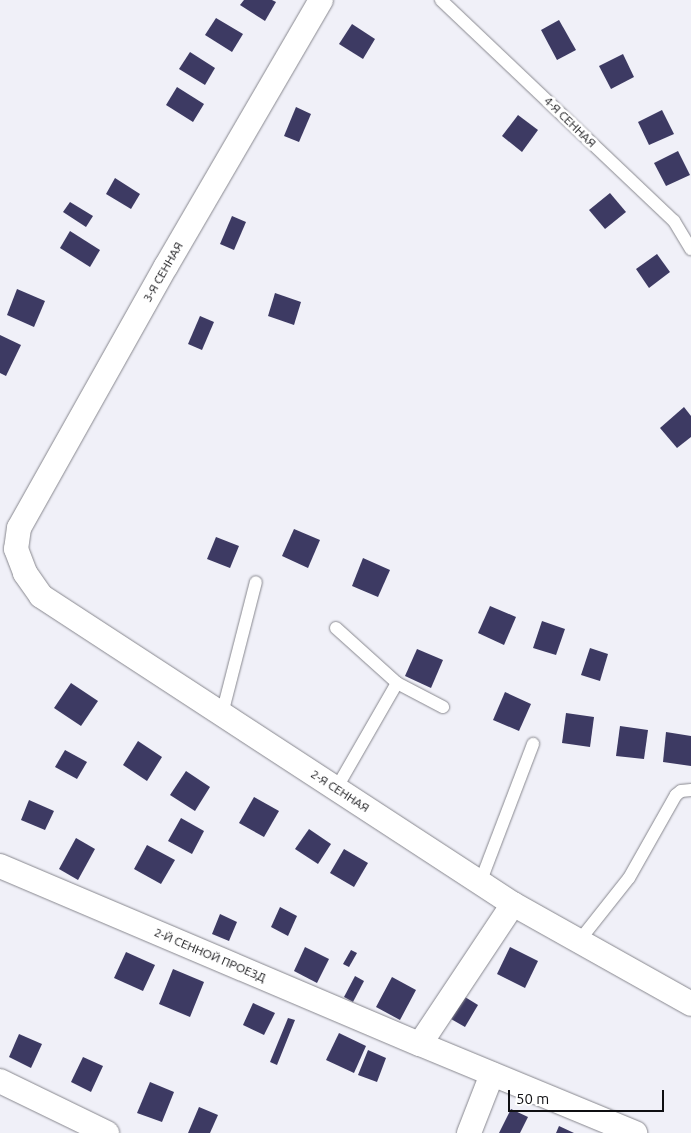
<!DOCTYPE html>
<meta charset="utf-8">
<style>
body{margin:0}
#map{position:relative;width:691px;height:1133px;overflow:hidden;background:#f0f0f8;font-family:Ubuntu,sans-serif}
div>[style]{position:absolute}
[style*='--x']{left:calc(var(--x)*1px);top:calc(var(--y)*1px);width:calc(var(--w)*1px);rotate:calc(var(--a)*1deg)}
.building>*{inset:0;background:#3d3a63}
.roads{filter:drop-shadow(0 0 1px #87878e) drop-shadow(0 0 1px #87878e)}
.service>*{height:12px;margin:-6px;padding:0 6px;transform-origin:6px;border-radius:6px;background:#fff}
.minor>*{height:24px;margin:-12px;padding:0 12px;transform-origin:12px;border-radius:12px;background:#fff}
span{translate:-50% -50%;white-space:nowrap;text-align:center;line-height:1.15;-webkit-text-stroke:5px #fff;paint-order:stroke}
.street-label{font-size:12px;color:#0f0f12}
.scale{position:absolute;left:508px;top:1090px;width:156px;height:22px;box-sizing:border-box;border:2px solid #0f0f12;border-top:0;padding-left:6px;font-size:15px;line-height:18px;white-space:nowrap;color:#0f0f12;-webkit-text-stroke:4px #fff;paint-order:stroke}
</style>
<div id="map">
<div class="building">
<div style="clip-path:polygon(244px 0,272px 0,276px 2px,265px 21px,240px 5px)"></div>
<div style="clip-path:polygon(216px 18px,243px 34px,232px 52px,205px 35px)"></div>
<div style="clip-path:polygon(559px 20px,576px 50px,557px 60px,541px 30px)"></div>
<div style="clip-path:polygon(352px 24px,375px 39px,363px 59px,339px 44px)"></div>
<div style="clip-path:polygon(190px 52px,215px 68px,205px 85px,179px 69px)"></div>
<div style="clip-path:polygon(623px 54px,634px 77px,611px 89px,599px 66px)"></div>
<div style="clip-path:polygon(177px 87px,204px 104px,193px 122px,166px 105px)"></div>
<div style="clip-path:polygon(296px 107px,311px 114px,299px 142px,284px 136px)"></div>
<div style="clip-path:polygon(662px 110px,674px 134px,649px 145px,638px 122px)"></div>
<div style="clip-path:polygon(518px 115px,538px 130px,522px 152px,502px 136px)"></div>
<div style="clip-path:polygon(678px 151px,690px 175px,666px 186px,654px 163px)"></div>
<div style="clip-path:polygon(115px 178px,140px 194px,131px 209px,106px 194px)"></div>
<div style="clip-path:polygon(610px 193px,626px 212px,605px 229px,589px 210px)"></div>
<div style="clip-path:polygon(70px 202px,93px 216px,86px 227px,63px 212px)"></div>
<div style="clip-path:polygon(232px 216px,246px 222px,234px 250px,220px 244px)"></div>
<div style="clip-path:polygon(70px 231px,100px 250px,90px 267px,60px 248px)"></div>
<div style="clip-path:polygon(657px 254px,670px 272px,649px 288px,636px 269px)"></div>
<div style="clip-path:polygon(17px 289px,45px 301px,34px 327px,7px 315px)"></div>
<div style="clip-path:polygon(275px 293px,301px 302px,294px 325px,268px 316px)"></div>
<div style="clip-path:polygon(200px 316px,214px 322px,202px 350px,188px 344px)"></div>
<div style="clip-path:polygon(0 335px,21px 345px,6px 376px,0 373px)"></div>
<div style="clip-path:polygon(684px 407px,691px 416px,691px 437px,677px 448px,660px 428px)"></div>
<div style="clip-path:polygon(294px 529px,320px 540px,308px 568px,282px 556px)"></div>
<div style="clip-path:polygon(216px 537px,239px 546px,230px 568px,207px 559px)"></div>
<div style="clip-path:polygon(363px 558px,390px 570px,378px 597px,352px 586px)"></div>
<div style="clip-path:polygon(490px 606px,516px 617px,504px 645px,478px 633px)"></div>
<div style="clip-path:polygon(542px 621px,565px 629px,556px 655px,533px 648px)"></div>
<div style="clip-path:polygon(590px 648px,608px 654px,600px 681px,581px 675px)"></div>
<div style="clip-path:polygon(417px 649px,443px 660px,431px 688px,405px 676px)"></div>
<div style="clip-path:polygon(71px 683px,98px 701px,81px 726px,54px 708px)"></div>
<div style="clip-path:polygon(505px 692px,531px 704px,519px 731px,493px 720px)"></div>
<div style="clip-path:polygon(566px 713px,594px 717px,590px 747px,562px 743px)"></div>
<div style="clip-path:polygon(620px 726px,648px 730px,644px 759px,616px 756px)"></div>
<div style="clip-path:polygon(666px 732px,691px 736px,691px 766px,663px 762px)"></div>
<div style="clip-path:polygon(138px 741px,162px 757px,147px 781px,123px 765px)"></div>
<div style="clip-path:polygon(65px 750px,87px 762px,77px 779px,55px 767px)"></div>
<div style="clip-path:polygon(186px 771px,210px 787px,195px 811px,170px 795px)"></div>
<div style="clip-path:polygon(254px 797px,279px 811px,264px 837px,239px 823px)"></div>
<div style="clip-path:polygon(29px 800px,54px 811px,45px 830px,21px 820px)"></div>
<div style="clip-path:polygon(181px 818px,204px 831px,192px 854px,168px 841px)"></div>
<div style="clip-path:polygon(309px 829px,331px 844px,318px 864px,295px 849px)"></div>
<div style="clip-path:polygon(76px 838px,95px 849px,78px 880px,59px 869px)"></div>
<div style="clip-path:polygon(147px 845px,175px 860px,161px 884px,134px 869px)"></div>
<div style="clip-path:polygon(344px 849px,368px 863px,354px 887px,330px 873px)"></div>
<div style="clip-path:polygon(280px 907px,297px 916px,288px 936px,271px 927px)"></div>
<div style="clip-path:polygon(220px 914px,237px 922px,229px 941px,212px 934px)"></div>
<div style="clip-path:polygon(305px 947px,329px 959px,317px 983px,294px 971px)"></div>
<div style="clip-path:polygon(510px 947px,538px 961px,525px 988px,497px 974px)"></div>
<div style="clip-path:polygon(351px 950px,357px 953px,349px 967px,343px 964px)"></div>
<div style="clip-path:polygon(126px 952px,155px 965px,143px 991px,114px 978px)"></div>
<div style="clip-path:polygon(173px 969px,204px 982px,190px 1017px,159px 1004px)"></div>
<div style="clip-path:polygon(355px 976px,364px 981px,353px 1002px,344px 997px)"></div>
<div style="clip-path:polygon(392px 977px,416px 990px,400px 1020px,376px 1007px)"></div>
<div style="clip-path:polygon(465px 997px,478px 1005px,465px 1027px,451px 1019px)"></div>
<div style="clip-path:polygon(253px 1003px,275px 1013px,264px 1035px,243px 1025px)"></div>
<div style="clip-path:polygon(288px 1018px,295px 1020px,277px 1065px,270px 1062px)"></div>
<div style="clip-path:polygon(339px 1033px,366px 1046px,354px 1073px,326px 1060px)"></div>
<div style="clip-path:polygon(19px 1034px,42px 1044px,31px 1068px,9px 1057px)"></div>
<div style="clip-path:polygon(368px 1050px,386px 1058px,377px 1082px,358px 1075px)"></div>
<div style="clip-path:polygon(83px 1057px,103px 1066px,91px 1092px,71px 1082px)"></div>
<div style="clip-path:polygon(150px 1082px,174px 1092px,162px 1122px,137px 1113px)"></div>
<div style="clip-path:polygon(199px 1107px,218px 1115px,210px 1133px,188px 1133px)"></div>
<div style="clip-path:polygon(511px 1109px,528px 1117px,520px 1133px,499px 1133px)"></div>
<div style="clip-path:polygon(559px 1126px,574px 1133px,556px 1133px)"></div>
</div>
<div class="roads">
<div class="service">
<div style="--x:441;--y:0;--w:321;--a:43.5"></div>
<div style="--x:674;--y:221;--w:33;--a:59"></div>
<div style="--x:336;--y:628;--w:82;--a:42"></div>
<div style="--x:397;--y:683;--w:122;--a:119.9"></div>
<div style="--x:397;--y:683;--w:52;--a:27.6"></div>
<div style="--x:222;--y:714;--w:136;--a:-75.6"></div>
<div style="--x:480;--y:883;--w:149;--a:-69.1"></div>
<div style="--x:579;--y:941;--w:80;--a:-51.6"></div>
<div style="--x:629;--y:878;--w:95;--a:-60.5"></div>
<div style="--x:676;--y:795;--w:6;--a:-39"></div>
<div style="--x:681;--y:791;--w:10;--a:-6"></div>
</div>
<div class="minor">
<div style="--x:321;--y:0;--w:308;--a:120.2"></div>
<div style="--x:166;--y:266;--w:300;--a:119.3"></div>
<div style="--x:19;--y:528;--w:21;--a:98"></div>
<div style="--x:16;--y:549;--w:26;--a:69"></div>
<div style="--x:25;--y:573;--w:28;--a:55"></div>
<div style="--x:41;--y:596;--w:564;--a:33.13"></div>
<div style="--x:513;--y:904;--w:204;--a:29.3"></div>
<div style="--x:0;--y:866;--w:456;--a:23"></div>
<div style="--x:420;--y:1044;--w:168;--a:-56.4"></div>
<div style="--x:420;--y:1044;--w:233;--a:22.5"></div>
<div style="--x:0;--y:1081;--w:119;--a:25.9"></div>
<div style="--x:469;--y:1133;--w:63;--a:-68.7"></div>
</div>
</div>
<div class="street-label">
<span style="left:570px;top:122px;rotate:44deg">4-Я СЕННАЯ</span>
<span style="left:163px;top:272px;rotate:-60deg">3-Я СЕННАЯ</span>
<span style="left:340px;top:791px;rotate:33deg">2-Я СЕННАЯ</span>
<span style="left:210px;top:955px;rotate:23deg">2-Й СЕННОЙ ПРОЕЗД</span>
</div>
<div class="scale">50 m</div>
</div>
